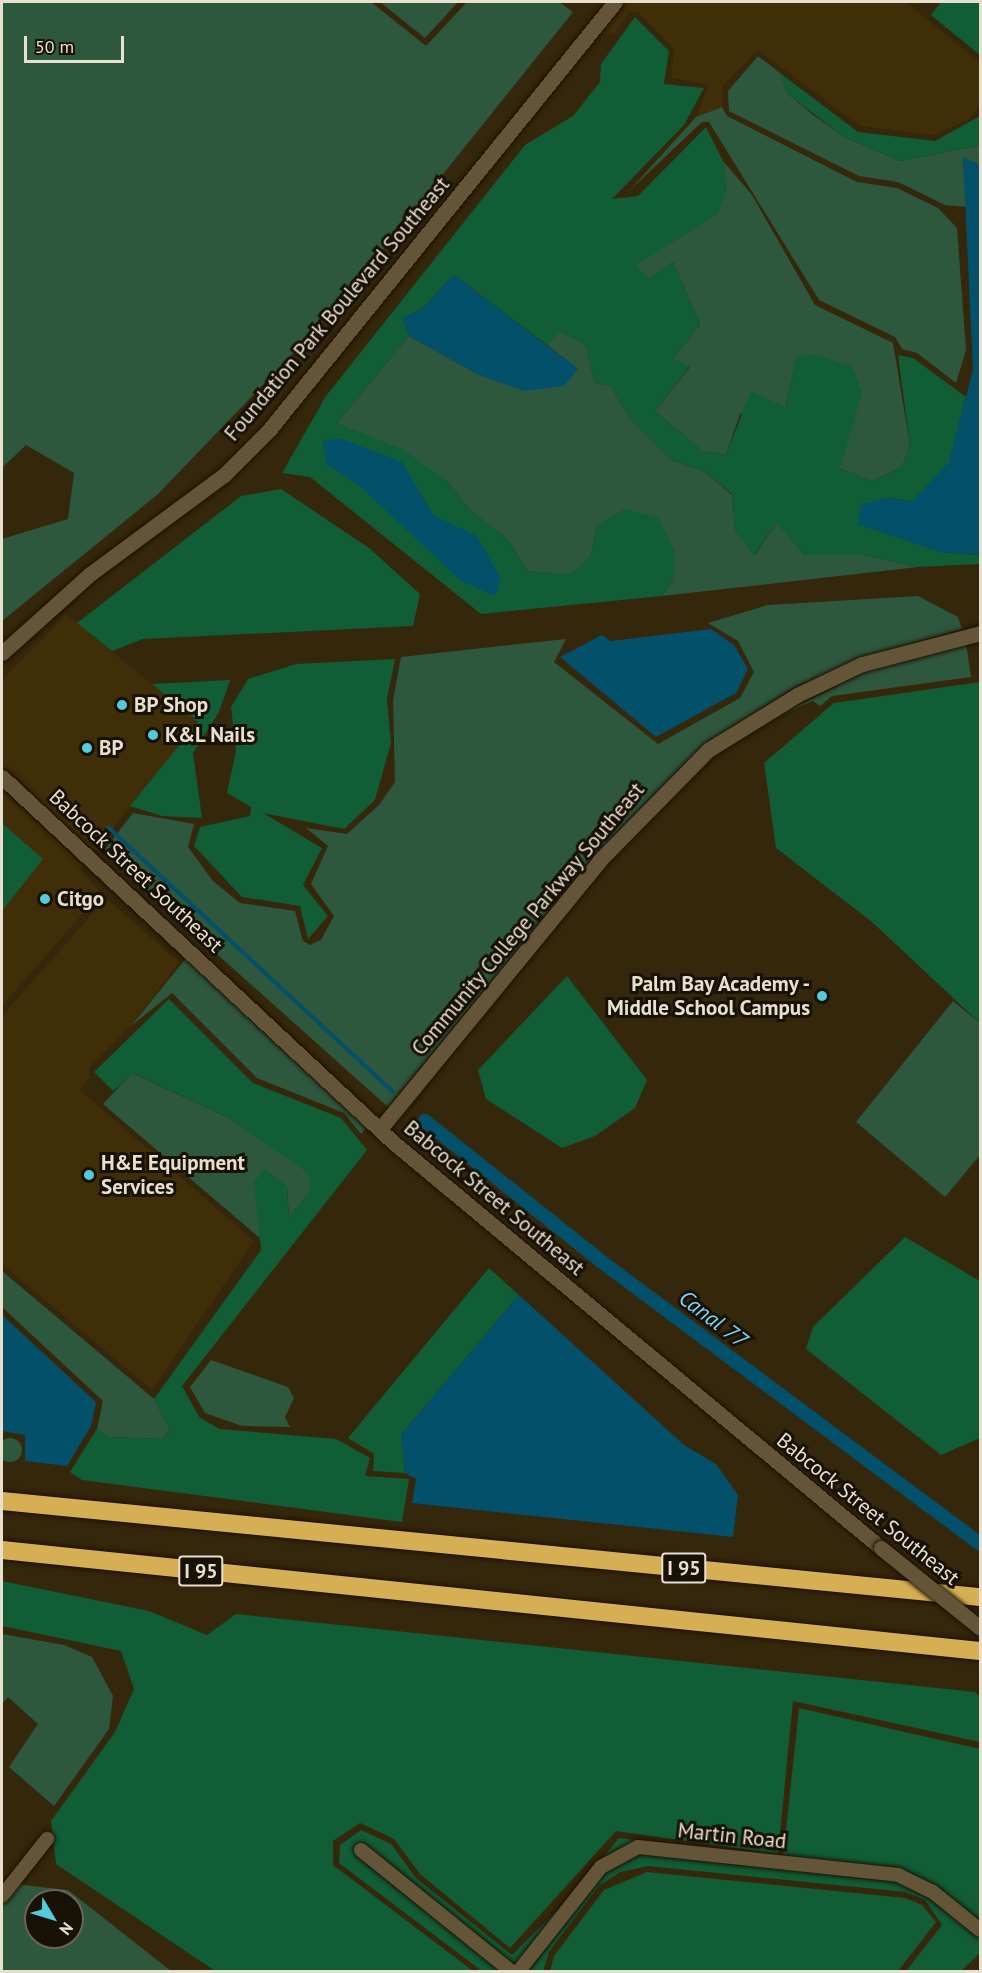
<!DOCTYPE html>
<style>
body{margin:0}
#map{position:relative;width:982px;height:1973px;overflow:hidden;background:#35270b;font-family:"PT Sans",sans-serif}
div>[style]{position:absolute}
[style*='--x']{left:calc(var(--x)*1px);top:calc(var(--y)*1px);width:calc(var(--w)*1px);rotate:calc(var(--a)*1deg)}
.built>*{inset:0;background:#3f2e08}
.green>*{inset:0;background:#2e583e}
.round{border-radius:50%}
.forest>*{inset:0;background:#115d36}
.water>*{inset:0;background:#025069}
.stream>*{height:4px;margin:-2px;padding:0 2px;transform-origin:2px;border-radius:2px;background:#025069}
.canal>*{height:14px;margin:-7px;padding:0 7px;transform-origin:7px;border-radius:7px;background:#025069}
.roads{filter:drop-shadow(0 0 2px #1c1000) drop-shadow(0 0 2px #1c1000)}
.street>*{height:14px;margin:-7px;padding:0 7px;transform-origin:7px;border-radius:7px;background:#645538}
.secondary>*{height:15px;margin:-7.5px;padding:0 7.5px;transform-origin:7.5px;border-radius:7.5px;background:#645538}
.highway>*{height:18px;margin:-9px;padding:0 9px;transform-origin:9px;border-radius:9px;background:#d6ae54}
.bridges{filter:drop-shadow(0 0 2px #1c1000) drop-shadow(0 0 2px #1c1000)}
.secondary-bridge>*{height:15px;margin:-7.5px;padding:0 7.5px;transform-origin:7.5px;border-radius:7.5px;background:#645538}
.dots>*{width:16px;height:16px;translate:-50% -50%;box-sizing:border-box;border:3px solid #171106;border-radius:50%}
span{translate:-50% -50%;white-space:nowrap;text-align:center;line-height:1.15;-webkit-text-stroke:6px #171106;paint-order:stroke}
.shield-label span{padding:2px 4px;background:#171106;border:2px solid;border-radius:4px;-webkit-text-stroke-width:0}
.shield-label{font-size:20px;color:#e8dfcf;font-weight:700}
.street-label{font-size:21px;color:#e8dfcf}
.poi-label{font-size:21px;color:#e8dfcf;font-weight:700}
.left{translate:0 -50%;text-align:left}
.right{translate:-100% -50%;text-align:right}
.water-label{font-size:22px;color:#7bd5fb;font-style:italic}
.frame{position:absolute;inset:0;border:3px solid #e8dfcf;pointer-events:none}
.north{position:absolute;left:24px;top:1889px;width:60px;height:60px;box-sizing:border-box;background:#171106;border:2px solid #6b6356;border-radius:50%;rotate:128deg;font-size:16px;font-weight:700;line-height:24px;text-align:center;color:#e8dfcf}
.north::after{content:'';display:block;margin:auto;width:21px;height:27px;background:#54cadd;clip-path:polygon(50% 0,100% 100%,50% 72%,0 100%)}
.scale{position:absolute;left:24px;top:36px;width:100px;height:27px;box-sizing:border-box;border:3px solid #e8dfcf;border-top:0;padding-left:8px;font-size:18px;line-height:21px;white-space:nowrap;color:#e8dfcf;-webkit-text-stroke:4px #171106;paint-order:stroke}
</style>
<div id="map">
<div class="built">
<div style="clip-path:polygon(625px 2px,906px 2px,980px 63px,980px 107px,968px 120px,933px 135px,860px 126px,758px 50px,723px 86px,722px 107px,696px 117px,709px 85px,671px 78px,674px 49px,638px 12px,630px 12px,614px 34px,600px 33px)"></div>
<div style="clip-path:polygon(66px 614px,198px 722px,80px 869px,101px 893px,2px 1006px,2px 911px,43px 859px,2px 823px,2px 680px)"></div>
<div style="clip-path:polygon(106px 898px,179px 962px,131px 1026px,89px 1068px,90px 1077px,80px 1090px,254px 1241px,152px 1390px,2px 1264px,2px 1016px)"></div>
</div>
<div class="green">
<div style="clip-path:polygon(2px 2px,371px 2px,426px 46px,467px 2px,559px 2px,573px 12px,331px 314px,158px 494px,2px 621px,2px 539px,68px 519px,74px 473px,26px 445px,2px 468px)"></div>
<div style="clip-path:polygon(380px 2px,458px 2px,425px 38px)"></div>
<div style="clip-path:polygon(758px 56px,780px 73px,788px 94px,812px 114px,844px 137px,900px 161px,980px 145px,980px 165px,963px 158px,966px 207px,945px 205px,898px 182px,859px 176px,729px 111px,728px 91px)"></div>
<div style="clip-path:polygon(722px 107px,727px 116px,857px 182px,897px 188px,938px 208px,957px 228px,966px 350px,956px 383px,917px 353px,902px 349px,895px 337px,819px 300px,709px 122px,702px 122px,629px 191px,696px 117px)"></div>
<div style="clip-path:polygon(723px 161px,752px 195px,815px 305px,893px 343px,910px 445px,902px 467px,872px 481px,840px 468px,797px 357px,785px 407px,740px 414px,726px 455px,702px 451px,655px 411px,690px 367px,673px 359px,700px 324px,673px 262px,648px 279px,635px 266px,726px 191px)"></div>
<div style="clip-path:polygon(559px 331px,586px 345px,594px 383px,611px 386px,629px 417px,673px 461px,705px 472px,732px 495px,735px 530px,755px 555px,777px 522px,804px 555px,864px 555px,918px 567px,662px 596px,674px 580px,598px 524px,591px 556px,570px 575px,528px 571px,507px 539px,471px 511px,445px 479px,337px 423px,409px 336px,479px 375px,578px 369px,547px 345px)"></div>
<div style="clip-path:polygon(918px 596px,958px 617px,962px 629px,859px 658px,793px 688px,704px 744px,594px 855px,388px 1107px,103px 852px,133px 813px,194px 824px,188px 847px,213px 881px,240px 903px,295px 911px,303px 941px,310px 945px,321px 940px,334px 916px,311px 884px,328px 846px,306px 828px,347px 834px,379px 805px,395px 782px,393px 700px,401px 657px,566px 639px,554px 662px,658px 744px,740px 698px,754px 672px,738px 641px,708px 623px,768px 605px)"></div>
<div style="clip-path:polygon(966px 643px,971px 677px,832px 696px,820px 706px,813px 701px,772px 719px,866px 671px)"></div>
<div style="clip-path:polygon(188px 956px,367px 1127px,361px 1134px,344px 1113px,257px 1078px,172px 993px,131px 1026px)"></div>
<div style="clip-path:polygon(953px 1001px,980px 1023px,980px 1155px,945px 1197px,856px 1122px)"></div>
<div style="clip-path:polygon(132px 1073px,229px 1118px,290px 1159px,310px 1174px,309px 1193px,289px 1217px,287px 1187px,264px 1169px,261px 1239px,103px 1104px)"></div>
<div style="clip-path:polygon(2px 1271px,154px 1399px,170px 1430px,162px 1439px,109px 1437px,97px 1429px,103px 1401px,2px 1307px)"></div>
<div style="clip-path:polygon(211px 1360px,288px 1387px,294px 1398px,285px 1417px,290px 1427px,242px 1426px,205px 1413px,190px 1387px)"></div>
<div class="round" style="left:-2px;top:1438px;width:24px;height:24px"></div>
<div style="clip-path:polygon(2px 1634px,64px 1645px,92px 1657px,113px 1696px,109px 1729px,54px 1806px,9px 1767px,38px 1724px,8px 1697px,2px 1704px)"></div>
<div style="clip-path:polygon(evenodd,14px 1884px,68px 1890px,171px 1971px,2px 1971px,2px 1897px,14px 1884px,36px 1901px,72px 1901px,72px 1937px,36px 1937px,36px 1901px)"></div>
</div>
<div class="forest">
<div style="clip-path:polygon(941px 2px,980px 2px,980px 55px,931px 15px)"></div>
<div style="clip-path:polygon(635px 17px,669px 51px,664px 84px,704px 88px,684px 125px,612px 199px,638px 196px,706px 127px,723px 161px,726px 191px,718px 214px,636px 265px,648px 279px,673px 262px,700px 324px,673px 359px,690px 366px,655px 411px,702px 451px,726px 455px,751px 391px,785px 407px,797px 357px,813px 354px,852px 366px,862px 393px,840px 468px,872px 481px,902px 467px,910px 445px,898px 355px,913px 358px,966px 397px,949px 463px,912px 502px,890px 498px,940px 552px,980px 555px,980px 564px,918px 567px,864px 555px,804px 555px,777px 522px,754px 555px,735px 530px,732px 494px,705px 472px,673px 461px,629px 417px,611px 386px,594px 383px,586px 345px,559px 332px,547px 345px,454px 275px,421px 310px,403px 318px,409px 336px,337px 423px,402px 449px,445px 479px,471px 511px,507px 539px,528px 571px,570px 574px,591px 556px,598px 524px,625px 509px,658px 518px,675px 552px,674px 580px,662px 596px,481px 614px,310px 477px,282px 473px,326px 396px,525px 145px,573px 116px,600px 82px,601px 64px)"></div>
<div style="clip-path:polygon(780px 73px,858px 132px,935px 141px,980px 116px,980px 145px,900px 161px,844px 137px,788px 94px)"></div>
<div style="clip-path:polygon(281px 489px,369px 548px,420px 594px,413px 626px,143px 639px,112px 651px,77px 623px,241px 496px)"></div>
<div style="clip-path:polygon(395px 659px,387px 699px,391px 743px,375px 800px,344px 829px,263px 813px,322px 848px,303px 885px,328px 916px,308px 939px,300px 906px,242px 897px,194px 846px,200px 827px,250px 816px,251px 807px,227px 793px,236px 751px,231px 707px,248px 679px,296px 664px)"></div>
<div style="clip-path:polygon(230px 680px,219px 712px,193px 753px,202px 818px,162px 816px,130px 806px,198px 722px,152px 684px)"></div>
<div style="clip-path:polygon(980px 682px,980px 1023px,872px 922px,776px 848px,764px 763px,834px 703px)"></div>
<div style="clip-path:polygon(2px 823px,43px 859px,2px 911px)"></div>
<div style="clip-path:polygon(567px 976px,647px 1080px,635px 1108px,595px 1136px,562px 1148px,486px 1099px,478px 1070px)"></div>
<div style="clip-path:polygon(169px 999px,253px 1083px,341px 1118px,367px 1150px,182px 1386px,200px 1418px,220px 1429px,336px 1439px,370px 1458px,365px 1476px,409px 1479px,402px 1522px,82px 1480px,70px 1472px,97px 1429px,109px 1437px,162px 1439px,170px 1431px,154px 1399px,261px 1250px,254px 1182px,264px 1169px,287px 1187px,289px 1217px,309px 1193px,309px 1174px,229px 1118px,133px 1073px,113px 1091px,94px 1072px)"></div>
<div style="clip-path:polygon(905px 1237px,980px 1281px,980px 1438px,941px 1455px,806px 1349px,813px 1327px)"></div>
<div style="clip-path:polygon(489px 1268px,519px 1295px,401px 1435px,405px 1473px,373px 1471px,374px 1454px,348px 1438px)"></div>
<div style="clip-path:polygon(2px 1581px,149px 1611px,207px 1635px,236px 1614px,975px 1692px,980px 1697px,980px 1742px,793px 1701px,778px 1854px,616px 1831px,510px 1948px,420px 1874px,394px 1839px,360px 1823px,333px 1841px,333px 1865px,473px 1971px,215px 1971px,56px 1864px,51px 1821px,115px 1732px,134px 1689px,121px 1651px,2px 1626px)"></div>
<div style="clip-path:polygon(799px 1708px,980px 1749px,980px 1953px,961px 1971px,906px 1971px,942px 1925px,925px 1900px,905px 1892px,648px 1866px,620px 1872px,599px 1886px,549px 1952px,543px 1971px,482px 1971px,339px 1863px,340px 1845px,361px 1830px,391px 1844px,416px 1878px,512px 1955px,571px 1896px,619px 1838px,783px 1858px)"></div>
<div style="clip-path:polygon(647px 1872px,905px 1898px,922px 1905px,936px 1922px,898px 1971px,550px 1971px,554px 1956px,604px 1890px)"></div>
</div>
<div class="water">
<div style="clip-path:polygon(963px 157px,980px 165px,980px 555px,940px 552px,858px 524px,861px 504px,890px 498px,912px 502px,949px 462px,973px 370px)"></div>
<div style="clip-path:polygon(454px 275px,578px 369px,564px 386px,524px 391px,479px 375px,409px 336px,403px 318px,421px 310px)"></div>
<div style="clip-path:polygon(341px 439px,402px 462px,434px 516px,477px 536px,501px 579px,495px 596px,461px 581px,360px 486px,326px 464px,323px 440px)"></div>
<div style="clip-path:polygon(711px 629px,734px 645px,748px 669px,736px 693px,656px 737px,560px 657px,602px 635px,611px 641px)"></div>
<div style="clip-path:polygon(519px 1295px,684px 1445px,716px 1464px,738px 1495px,733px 1537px,412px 1503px,416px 1479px,405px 1473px,401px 1435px)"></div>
<div style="clip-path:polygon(2px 1315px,96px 1402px,91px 1426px,67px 1466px,25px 1461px,25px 1435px,2px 1431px)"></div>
</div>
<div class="stream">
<div style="--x:108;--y:827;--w:389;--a:42.9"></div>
</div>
<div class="canal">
<div style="--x:425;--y:1121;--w:226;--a:38.5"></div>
<div style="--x:602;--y:1262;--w:472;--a:36.7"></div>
</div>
<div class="roads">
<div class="street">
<div style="--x:361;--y:1850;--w:194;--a:38.9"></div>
<div style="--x:2;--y:1896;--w:73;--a:-51.7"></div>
<div style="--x:518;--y:1972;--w:134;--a:-51.7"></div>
<div style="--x:601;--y:1867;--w:42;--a:-28.4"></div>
<div style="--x:638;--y:1847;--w:262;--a:6.1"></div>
<div style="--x:898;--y:1875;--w:39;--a:26"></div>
<div style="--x:933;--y:1892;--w:60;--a:39"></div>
</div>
<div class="secondary">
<div style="--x:2;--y:653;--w:118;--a:-41.9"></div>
<div style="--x:90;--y:574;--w:167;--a:-36.5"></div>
<div style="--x:224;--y:475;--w:64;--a:-45"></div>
<div style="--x:269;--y:430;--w:550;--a:-51.05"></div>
<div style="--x:2;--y:777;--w:536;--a:43.04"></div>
<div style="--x:394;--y:1143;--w:633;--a:39.75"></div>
<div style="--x:380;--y:1129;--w:348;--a:-50.7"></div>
<div style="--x:600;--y:860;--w:154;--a:-45.5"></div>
<div style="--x:708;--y:750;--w:105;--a:-31.7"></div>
<div style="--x:797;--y:695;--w:72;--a:-25.5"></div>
<div style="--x:862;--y:664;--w:122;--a:-14.7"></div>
</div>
<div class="highway">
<div style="--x:2;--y:1501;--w:983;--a:5.61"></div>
<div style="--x:2;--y:1550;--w:983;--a:5.9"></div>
</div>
</div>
<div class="bridges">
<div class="secondary-bridge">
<div style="--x:881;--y:1548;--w:127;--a:38.9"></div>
</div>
</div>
<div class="dots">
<div style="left:122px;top:705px;background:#54cadd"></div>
<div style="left:153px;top:735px;background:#54cadd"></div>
<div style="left:87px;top:748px;background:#54cadd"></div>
<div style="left:45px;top:899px;background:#54cadd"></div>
<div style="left:822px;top:996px;background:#54cadd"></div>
<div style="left:89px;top:1175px;background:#54cadd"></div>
</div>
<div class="shield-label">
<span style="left:684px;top:1568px">I 95</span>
<span style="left:201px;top:1571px">I 95</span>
</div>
<div class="street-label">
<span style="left:337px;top:309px;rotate:-50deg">Foundation Park Boulevard Southeast</span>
<span style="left:136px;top:871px;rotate:43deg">Babcock Street Southeast</span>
<span style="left:528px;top:919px;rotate:-50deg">Community College Parkway Southeast</span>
<span style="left:494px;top:1198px;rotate:40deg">Babcock Street Southeast</span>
<span style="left:868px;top:1509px;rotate:39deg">Babcock Street Southeast</span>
<span style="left:732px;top:1836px;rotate:6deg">Martin Road</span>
</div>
<div class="poi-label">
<span class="left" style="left:134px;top:705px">BP Shop</span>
<span class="left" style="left:165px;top:735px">K&amp;L Nails</span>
<span class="left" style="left:99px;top:748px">BP</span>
<span class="left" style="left:57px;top:899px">Citgo</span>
<span class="right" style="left:810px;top:996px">Palm Bay Academy -<br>Middle School Campus</span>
<span class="left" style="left:101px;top:1175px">H&amp;E Equipment<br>Services</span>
</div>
<div class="water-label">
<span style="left:713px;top:1319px;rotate:37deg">Canal 77</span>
</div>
<div class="frame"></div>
<div class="north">N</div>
<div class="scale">50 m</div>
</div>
